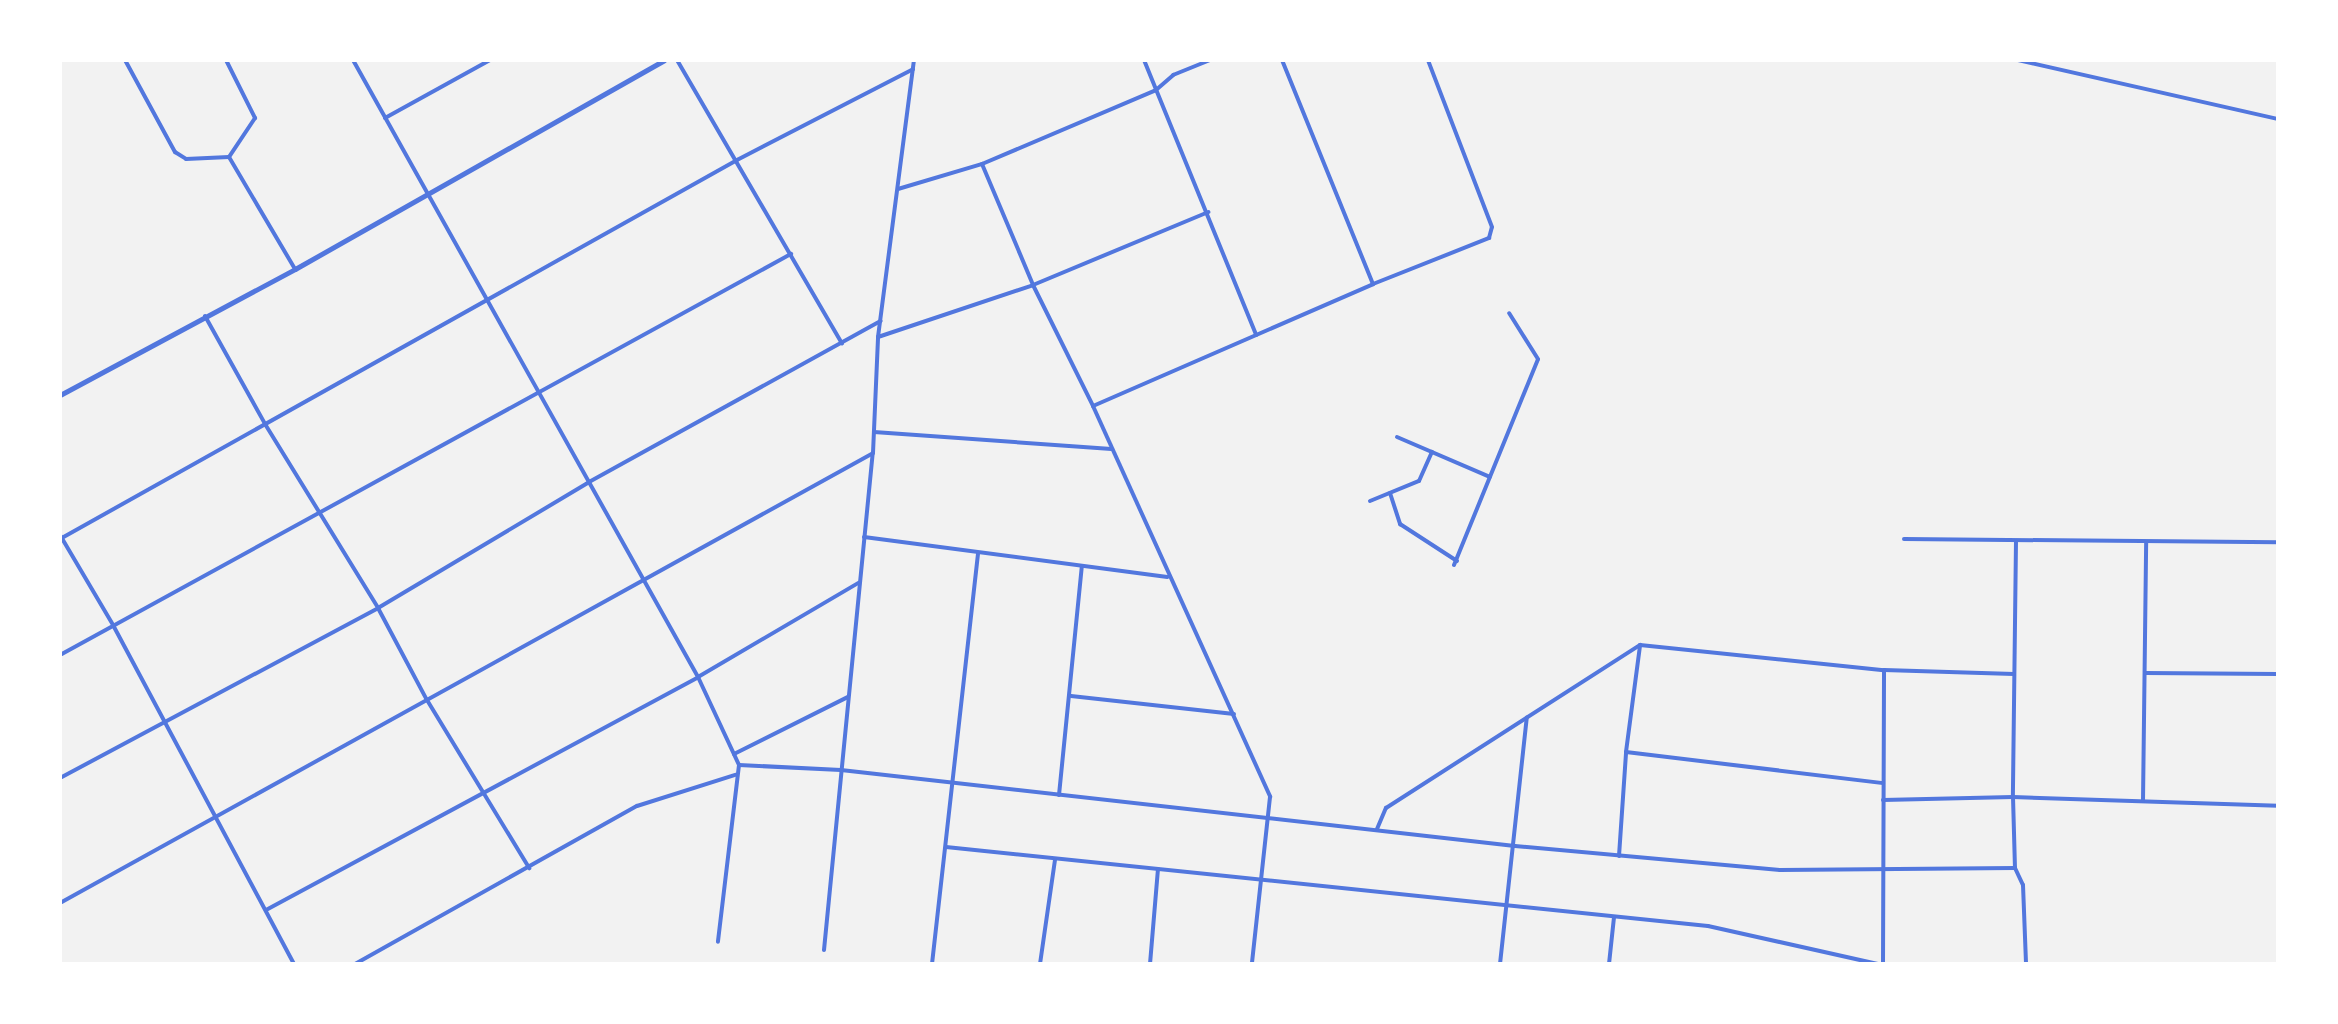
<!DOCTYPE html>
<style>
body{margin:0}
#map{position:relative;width:2338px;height:1024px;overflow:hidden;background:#f2f2f2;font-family:Commissioner,sans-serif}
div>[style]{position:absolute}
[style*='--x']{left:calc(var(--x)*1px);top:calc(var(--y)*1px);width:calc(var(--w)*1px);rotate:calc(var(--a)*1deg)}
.minor>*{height:4px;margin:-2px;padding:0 2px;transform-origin:2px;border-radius:2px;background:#5277de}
.tertiary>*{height:5px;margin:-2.5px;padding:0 2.5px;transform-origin:2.5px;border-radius:2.5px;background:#5277de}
span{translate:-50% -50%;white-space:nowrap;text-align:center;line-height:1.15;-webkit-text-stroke:6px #fff;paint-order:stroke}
.frame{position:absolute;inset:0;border:62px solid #fff;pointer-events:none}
</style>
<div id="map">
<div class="minor">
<div style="--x:125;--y:60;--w:105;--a:61.5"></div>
<div style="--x:175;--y:152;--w:13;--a:32"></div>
<div style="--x:186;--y:159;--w:43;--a:-2.7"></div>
<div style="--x:226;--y:60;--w:65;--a:63.4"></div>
<div style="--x:255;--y:118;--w:47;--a:123.7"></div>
<div style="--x:229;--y:157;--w:130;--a:59.5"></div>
<div style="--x:353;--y:60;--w:707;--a:60.79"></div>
<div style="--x:698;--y:677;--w:97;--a:65"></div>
<div style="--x:739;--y:765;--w:178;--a:96.8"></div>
<div style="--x:677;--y:60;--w:328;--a:59.8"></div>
<div style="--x:1144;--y:60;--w:297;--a:67.8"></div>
<div style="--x:1282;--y:60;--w:242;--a:67.9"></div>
<div style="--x:2018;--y:60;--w:267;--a:12.8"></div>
<div style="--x:385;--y:118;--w:120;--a:-28.9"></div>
<div style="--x:982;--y:164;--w:131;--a:67.1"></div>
<div style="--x:1033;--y:285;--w:135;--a:63.6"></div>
<div style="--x:1093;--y:406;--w:429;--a:65.6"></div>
<div style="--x:1270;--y:797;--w:168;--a:96.2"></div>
<div style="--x:898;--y:189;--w:88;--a:-16.6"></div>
<div style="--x:982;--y:164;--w:189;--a:-23"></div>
<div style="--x:1156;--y:90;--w:23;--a:-41"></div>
<div style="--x:1173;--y:75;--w:40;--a:-22"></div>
<div style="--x:205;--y:316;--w:124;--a:60.9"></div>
<div style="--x:265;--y:424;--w:216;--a:58.4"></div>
<div style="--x:378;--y:608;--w:104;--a:62"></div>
<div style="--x:427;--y:700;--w:197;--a:58.7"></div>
<div style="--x:878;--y:337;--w:163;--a:-18.5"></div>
<div style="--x:1033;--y:285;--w:190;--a:-22.6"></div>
<div style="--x:1093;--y:406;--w:305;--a:-23.5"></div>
<div style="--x:1373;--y:284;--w:125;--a:-21.6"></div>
<div style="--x:1489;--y:238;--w:11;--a:-75"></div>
<div style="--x:1492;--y:227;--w:179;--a:-111"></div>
<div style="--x:874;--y:432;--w:238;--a:4.1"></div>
<div style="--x:1397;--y:437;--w:101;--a:23.3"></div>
<div style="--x:1390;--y:493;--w:33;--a:72"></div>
<div style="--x:1400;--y:524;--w:68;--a:33"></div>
<div style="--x:1370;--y:501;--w:53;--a:-22.2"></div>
<div style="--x:1419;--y:481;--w:32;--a:-66"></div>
<div style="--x:60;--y:535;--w:104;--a:59.5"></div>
<div style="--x:113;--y:625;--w:384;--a:61.9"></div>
<div style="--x:864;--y:537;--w:306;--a:7.5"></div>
<div style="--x:60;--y:539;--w:776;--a:-29.24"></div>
<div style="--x:737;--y:160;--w:198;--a:-27.3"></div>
<div style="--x:1904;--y:539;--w:374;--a:0.5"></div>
<div style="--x:2016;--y:541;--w:256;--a:90.7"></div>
<div style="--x:2013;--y:797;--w:71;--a:88.4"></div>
<div style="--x:2015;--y:868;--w:19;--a:65"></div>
<div style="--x:2023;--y:885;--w:79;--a:87.8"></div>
<div style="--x:1454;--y:565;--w:222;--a:-67.8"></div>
<div style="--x:1538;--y:359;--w:54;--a:-122.2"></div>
<div style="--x:60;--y:655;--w:834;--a:-28.75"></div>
<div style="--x:2145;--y:673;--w:133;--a:0.4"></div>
<div style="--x:1071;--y:696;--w:164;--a:6.3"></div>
<div style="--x:1626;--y:752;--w:259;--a:6.9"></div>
<div style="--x:734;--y:754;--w:127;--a:-26.6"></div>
<div style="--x:739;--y:765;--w:102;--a:2.8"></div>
<div style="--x:841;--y:770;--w:678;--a:6.43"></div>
<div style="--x:1515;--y:846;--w:266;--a:5.2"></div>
<div style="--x:1780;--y:870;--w:235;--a:-0.5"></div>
<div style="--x:60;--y:778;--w:361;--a:-28.1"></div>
<div style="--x:378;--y:608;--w:246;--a:-30.8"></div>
<div style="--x:589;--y:482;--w:333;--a:-28.9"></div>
<div style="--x:1059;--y:795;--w:230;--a:-84.3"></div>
<div style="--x:1883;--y:800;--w:130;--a:-1.3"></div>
<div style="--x:2013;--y:797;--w:265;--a:1.9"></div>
<div style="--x:2143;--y:801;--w:258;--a:-89.3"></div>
<div style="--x:1377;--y:829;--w:23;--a:-67"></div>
<div style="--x:1386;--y:808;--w:302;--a:-32.7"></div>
<div style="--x:1640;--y:645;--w:245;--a:5.9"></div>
<div style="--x:1884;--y:670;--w:130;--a:1.8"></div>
<div style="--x:946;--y:847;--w:766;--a:5.92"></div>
<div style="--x:1708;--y:926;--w:174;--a:12.6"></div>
<div style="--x:1619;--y:856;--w:104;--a:-86.1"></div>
<div style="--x:1626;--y:752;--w:108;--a:-82.5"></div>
<div style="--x:60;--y:903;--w:929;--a:-28.96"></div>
<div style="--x:266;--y:910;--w:491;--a:-28.3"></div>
<div style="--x:698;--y:677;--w:186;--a:-30.4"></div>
<div style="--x:824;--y:950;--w:499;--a:-84.4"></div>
<div style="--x:873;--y:453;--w:116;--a:-87.5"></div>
<div style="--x:878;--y:337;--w:279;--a:-82.6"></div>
<div style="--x:355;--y:964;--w:323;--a:-29.3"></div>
<div style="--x:637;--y:806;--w:103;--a:-17.6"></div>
<div style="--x:932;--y:964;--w:413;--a:-83.6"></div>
<div style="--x:1040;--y:964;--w:105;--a:-81.8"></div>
<div style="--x:1150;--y:964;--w:95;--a:-85.2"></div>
<div style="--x:1500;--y:964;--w:248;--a:-83.8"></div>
<div style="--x:1609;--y:964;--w:47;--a:-83.9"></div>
<div style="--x:1883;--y:964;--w:294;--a:-89.8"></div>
</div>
<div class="tertiary">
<div style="--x:60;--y:395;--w:267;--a:-28.2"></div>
<div style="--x:295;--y:269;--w:424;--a:-29.5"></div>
</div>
<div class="frame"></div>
</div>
